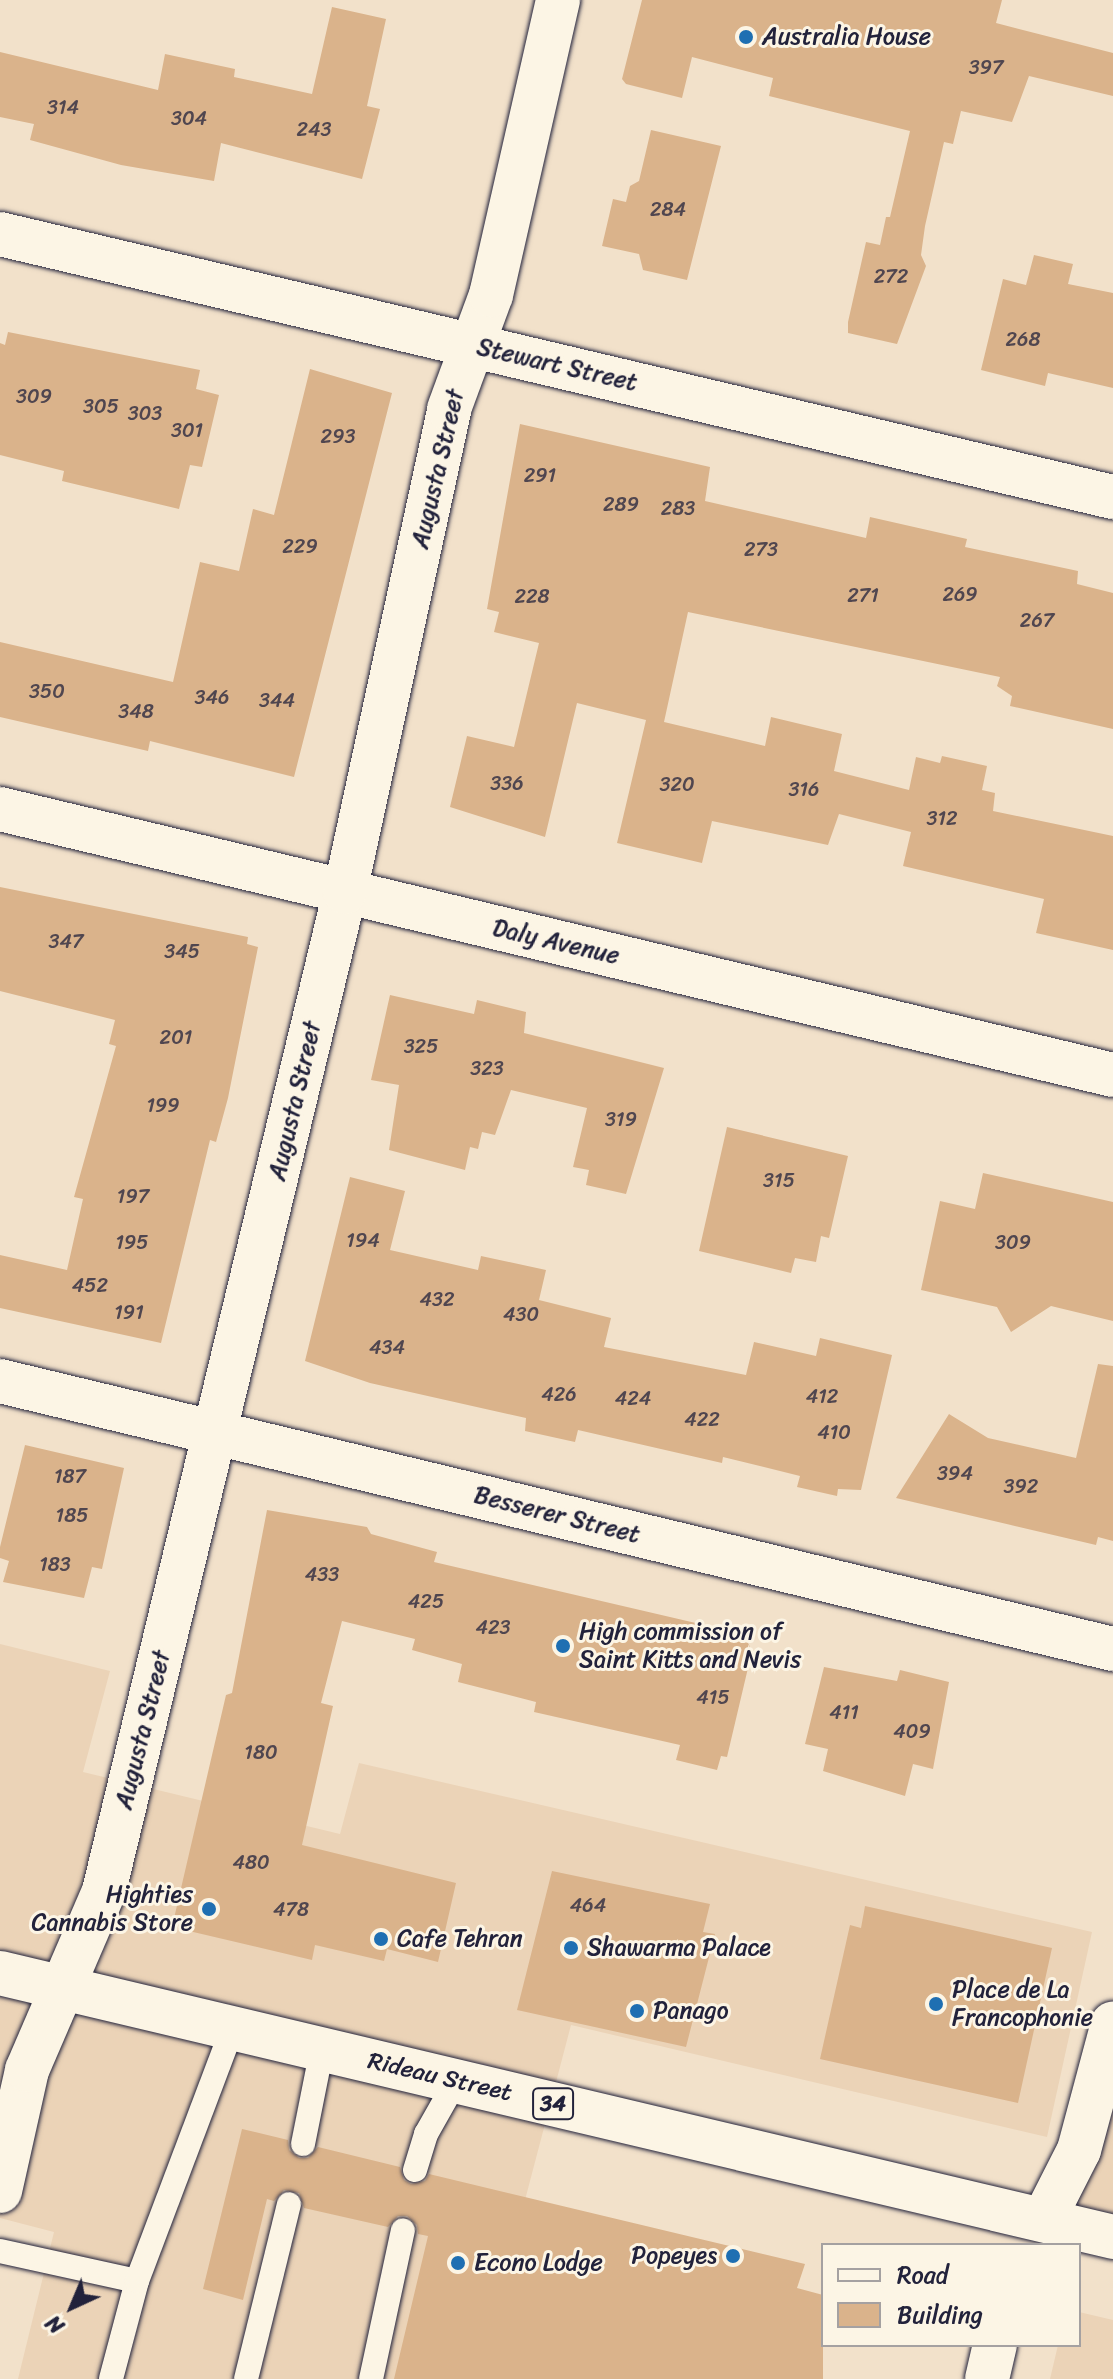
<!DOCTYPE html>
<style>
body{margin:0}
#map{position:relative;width:1113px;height:2379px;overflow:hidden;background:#f2e1ca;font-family:Sriracha,sans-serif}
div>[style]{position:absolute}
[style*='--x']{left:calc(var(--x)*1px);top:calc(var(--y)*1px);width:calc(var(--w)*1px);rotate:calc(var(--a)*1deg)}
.built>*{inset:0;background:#ebd3b7}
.building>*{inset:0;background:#dab38b}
.roads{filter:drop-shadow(0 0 2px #22223b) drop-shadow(0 0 2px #22223b)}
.service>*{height:24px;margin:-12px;padding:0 12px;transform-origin:12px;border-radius:12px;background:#fcf5e5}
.minor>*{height:44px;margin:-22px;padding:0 22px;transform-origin:22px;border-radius:22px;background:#fcf5e5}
.tertiary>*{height:44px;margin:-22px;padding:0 22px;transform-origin:22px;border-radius:22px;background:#fcf5e5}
.primary>*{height:44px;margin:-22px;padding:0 22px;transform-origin:22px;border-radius:22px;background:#fcf5e5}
.dots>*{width:22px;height:22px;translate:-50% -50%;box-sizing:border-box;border:4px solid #fcf5e5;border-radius:50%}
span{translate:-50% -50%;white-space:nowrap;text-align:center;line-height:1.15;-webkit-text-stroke:6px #fcf5e5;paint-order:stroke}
.number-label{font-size:20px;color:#50464f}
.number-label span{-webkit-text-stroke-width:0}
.shield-label span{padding:2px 6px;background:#fcf5e5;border:2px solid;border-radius:6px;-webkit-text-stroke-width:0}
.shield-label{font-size:22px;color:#22223b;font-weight:700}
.poi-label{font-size:24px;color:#22223b}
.left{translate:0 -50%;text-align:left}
.right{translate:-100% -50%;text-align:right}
.street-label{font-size:24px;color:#22223b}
.legend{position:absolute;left:821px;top:2243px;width:260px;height:104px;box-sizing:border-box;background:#fcf5e5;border:2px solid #a5a1a1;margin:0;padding:10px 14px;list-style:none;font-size:24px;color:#22223b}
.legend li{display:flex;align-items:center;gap:16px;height:40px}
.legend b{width:40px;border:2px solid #a5a1a1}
.north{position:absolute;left:32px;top:2267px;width:80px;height:80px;-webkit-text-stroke:6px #fcf5e5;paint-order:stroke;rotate:224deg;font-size:22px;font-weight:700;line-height:32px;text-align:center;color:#22223b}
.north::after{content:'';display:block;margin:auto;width:28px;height:36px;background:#22223b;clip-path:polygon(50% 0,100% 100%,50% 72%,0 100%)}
</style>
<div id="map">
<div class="built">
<div style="clip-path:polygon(0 1644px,110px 1671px,83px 1772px,340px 1834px,359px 1763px,1092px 1932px,1047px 2137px,571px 2025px,478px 2379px,18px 2379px,54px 2232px,0 2218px)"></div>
<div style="clip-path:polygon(1113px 2023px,1113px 2237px,1044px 2219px)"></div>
<div style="clip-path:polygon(1079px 2312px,1113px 2320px,1113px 2379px,1050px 2379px,1058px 2345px,1079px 2345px)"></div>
</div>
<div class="building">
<div style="clip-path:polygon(642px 0,1002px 0,996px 23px,1113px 53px,1113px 96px,1029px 76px,1012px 122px,961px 111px,953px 144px,944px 142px,925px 226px,921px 255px,926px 266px,897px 344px,848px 333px,848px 322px,866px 242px,880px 245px,886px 217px,890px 217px,910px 131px,769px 96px,773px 78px,692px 57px,682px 98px,626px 84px,622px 79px)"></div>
<div style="clip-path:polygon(332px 7px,386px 19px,367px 106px,380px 109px,362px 179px,221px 143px,214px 181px,121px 165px,30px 140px,34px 124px,0 117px,0 52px,158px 90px,165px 54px,235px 69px,234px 77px,312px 94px)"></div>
<div style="clip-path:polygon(651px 130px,721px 146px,687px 280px,643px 270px,639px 254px,602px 246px,613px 199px,626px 202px,630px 186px,639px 181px)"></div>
<div style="clip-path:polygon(1034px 255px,1073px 264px,1068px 284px,1113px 293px,1113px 388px,1048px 373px,1045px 386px,981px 370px,1003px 279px,1026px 285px)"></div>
<div style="clip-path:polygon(8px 332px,200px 370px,196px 389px,219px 395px,202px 467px,190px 465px,179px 509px,62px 481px,64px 471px,0 455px,0 343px,5px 345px)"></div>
<div style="clip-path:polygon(310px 369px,392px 393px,294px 777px,150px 741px,148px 751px,0 717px,0 642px,173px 682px,200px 562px,239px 571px,253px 509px,274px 515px)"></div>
<div style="clip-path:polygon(520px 424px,710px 467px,705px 501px,866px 538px,870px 517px,967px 539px,965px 547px,1078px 571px,1077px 584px,1113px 593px,1113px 729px,1010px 706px,1012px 696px,997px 686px,1000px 677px,688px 612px,664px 722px,765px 746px,771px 717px,842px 734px,834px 771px,909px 790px,916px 757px,940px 763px,942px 756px,987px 766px,982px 790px,995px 793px,993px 811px,1113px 836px,1113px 950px,1036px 933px,1044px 899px,903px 866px,911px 832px,839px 814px,828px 845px,712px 821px,702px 863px,617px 843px,646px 720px,577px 703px,545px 837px,450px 807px,467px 736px,514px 747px,539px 643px,494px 632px,499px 612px,487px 609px)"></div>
<div style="clip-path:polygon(0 887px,248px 937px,247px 944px,258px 947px,228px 1098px,216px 1142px,210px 1140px,161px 1343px,0 1308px,0 1255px,67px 1270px,83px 1199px,74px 1197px,116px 1046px,109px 1044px,115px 1020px,0 991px)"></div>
<div style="clip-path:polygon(390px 995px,474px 1014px,477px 1000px,526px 1012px,524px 1033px,664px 1068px,626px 1194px,586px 1185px,589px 1170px,573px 1167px,587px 1108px,511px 1090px,495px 1135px,482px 1132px,478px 1149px,470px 1147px,465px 1170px,389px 1150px,399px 1085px,371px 1080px)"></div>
<div style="clip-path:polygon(727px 1127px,848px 1156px,829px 1238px,821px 1236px,816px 1262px,795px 1258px,791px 1273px,699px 1251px)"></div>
<div style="clip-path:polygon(983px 1173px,1113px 1202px,1113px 1321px,1051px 1306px,1011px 1332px,997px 1307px,921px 1290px,940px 1201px,975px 1209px)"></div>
<div style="clip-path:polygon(350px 1177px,405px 1191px,390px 1250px,478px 1270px,481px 1256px,546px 1270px,539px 1300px,611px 1318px,604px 1347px,746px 1375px,754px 1342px,816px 1356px,820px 1338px,892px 1355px,861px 1490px,838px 1489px,837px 1496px,797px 1487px,800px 1476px,723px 1457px,722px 1463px,578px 1430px,575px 1442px,525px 1431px,526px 1418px,370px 1383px,305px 1361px)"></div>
<div style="clip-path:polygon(1098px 1364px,1113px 1366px,1113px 1541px,1098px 1537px,1096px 1545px,896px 1498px,949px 1414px,988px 1438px,1076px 1458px)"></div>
<div style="clip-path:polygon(25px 1445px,124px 1468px,102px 1569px,92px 1567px,84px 1598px,3px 1582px,9px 1561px,0 1558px,0 1547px)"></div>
<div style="clip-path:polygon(267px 1510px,367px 1527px,371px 1534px,437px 1552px,434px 1562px,730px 1631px,728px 1638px,748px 1643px,752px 1651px,727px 1757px,721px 1756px,717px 1770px,676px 1760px,680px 1745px,534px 1712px,536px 1702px,458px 1682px,462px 1664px,412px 1650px,415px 1639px,342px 1621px,321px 1703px,333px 1706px,302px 1845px,456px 1883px,438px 1962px,387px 1949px,384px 1961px,315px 1945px,312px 1960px,172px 1927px,226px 1695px,232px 1693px)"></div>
<div style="clip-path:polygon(824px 1667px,897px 1681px,900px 1670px,949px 1682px,933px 1769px,913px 1764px,905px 1796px,823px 1771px,828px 1749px,805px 1744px)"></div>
<div style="clip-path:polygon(552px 1871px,710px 1904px,703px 1932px,715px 1934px,686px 2047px,517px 2010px)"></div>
<div style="clip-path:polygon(865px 1906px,1052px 1948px,1018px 2103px,820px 2059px,850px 1925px,861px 1928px)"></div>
<div style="clip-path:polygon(242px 2129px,288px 2140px,289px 2150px,299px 2158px,308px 2158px,318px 2147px,400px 2167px,404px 2180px,411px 2184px,425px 2181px,429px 2174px,805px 2264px,797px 2288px,823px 2295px,823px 2379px,394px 2379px,428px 2236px,418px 2234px,417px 2225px,407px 2216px,398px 2216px,388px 2227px,304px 2208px,299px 2193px,284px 2190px,274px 2201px,267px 2199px,243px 2300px,203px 2289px)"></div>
</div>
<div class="roads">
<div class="service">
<div style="--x:303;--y:2144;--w:97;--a:-78.7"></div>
<div style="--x:415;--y:2170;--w:38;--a:-73"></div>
<div style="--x:426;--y:2134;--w:61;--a:-60.5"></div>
<div style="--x:0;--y:2251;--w:140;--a:12.4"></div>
<div style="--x:137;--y:2281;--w:101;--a:104.9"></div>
<div style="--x:137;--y:2281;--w:272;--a:-69.3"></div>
<div style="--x:246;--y:2379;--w:180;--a:-76.2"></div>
<div style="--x:371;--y:2379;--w:152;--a:-77.9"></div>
</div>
<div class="minor">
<div style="--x:0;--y:234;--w:1144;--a:13.3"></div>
<div style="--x:0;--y:809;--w:1144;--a:13.44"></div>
<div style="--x:0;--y:1381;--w:1145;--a:13.54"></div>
<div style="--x:0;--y:2191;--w:124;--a:-77.4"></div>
<div style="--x:27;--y:2070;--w:195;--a:-66.7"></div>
<div style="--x:104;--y:1891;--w:1028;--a:-76.44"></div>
<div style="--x:345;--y:892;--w:494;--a:-77.8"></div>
<div style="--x:449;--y:409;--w:121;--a:-69.8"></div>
<div style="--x:491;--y:295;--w:303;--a:-77.2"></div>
<div style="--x:987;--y:2379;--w:35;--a:-77"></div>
</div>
<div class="tertiary">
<div style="--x:1044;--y:2219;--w:77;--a:-63.1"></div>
<div style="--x:1079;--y:2150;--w:131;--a:-75"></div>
</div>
<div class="primary">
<div style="--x:0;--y:1973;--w:1144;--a:13.34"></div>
</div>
</div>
<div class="dots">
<div style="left:746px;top:37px;background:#1f6fb2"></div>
<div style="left:563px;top:1646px;background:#1f6fb2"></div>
<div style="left:209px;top:1909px;background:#1f6fb2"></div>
<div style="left:381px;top:1939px;background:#1f6fb2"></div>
<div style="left:571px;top:1948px;background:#1f6fb2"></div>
<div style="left:936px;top:2004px;background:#1f6fb2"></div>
<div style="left:637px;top:2011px;background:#1f6fb2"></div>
<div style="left:733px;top:2256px;background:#1f6fb2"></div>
<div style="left:458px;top:2263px;background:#1f6fb2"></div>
</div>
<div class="number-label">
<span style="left:986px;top:67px">397</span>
<span style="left:63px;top:107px">314</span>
<span style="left:189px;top:118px">304</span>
<span style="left:314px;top:129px">243</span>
<span style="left:668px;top:209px">284</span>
<span style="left:891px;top:276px">272</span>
<span style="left:1023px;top:339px">268</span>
<span style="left:34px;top:396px">309</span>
<span style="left:101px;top:406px">305</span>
<span style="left:145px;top:413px">303</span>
<span style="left:187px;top:430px">301</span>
<span style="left:338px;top:436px">293</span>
<span style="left:540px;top:475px">291</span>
<span style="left:621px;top:504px">289</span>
<span style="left:678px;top:508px">283</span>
<span style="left:300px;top:546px">229</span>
<span style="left:761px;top:549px">273</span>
<span style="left:960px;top:594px">269</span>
<span style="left:863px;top:595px">271</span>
<span style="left:532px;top:596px">228</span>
<span style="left:1037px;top:620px">267</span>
<span style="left:47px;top:691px">350</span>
<span style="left:212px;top:697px">346</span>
<span style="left:277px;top:700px">344</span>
<span style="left:136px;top:711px">348</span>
<span style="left:507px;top:783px">336</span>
<span style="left:677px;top:784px">320</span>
<span style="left:804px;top:789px">316</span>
<span style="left:942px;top:818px">312</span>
<span style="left:66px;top:941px">347</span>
<span style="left:182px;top:951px">345</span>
<span style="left:176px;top:1037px">201</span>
<span style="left:421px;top:1046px">325</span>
<span style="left:487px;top:1068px">323</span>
<span style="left:163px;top:1105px">199</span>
<span style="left:621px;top:1119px">319</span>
<span style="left:779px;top:1180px">315</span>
<span style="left:133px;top:1196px">197</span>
<span style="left:363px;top:1240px">194</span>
<span style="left:132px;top:1242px">195</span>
<span style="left:1013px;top:1242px">309</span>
<span style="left:90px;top:1285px">452</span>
<span style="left:437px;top:1299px">432</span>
<span style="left:129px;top:1312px">191</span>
<span style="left:521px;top:1314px">430</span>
<span style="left:387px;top:1347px">434</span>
<span style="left:559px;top:1394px">426</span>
<span style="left:822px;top:1396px">412</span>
<span style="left:633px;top:1398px">424</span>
<span style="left:702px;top:1419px">422</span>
<span style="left:834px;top:1432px">410</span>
<span style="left:955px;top:1473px">394</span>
<span style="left:70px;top:1476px">187</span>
<span style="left:1021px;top:1486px">392</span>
<span style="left:72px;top:1515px">185</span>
<span style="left:55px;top:1564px">183</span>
<span style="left:322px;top:1574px">433</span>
<span style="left:426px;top:1601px">425</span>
<span style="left:493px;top:1627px">423</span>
<span style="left:713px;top:1697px">415</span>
<span style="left:844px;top:1712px">411</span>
<span style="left:912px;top:1731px">409</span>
<span style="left:261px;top:1752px">180</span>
<span style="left:251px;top:1862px">480</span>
<span style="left:588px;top:1905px">464</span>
<span style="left:291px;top:1909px">478</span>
</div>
<div class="shield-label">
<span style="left:553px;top:2104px">34</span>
</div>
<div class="poi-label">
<span class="left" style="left:762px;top:37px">Australia House</span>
<span class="left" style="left:579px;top:1646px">High commission of<br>Saint Kitts and Nevis</span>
<span class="right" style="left:193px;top:1909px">Highties<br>Cannabis Store</span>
<span class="left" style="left:397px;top:1939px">Cafe Tehran</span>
<span class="left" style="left:587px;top:1948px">Shawarma Palace</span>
<span class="left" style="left:952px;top:2004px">Place de La<br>Francophonie</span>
<span class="left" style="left:653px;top:2011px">Panago</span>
<span class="right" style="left:717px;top:2256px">Popeyes</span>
<span class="left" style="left:474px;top:2263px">Econo Lodge</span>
</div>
<div class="street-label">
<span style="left:557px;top:365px;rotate:13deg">Stewart Street</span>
<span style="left:438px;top:469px;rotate:-77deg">Augusta Street</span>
<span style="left:556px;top:942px;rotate:13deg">Daly Avenue</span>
<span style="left:295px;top:1101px;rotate:-77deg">Augusta Street</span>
<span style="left:557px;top:1515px;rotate:14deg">Besserer Street</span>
<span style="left:143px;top:1730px;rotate:-76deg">Augusta Street</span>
<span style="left:440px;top:2077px;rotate:13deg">Rideau Street</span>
</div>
<ul class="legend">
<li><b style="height:10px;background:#fcf5e5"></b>Road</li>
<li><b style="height:22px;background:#dab38b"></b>Building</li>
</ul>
<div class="north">N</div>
</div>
